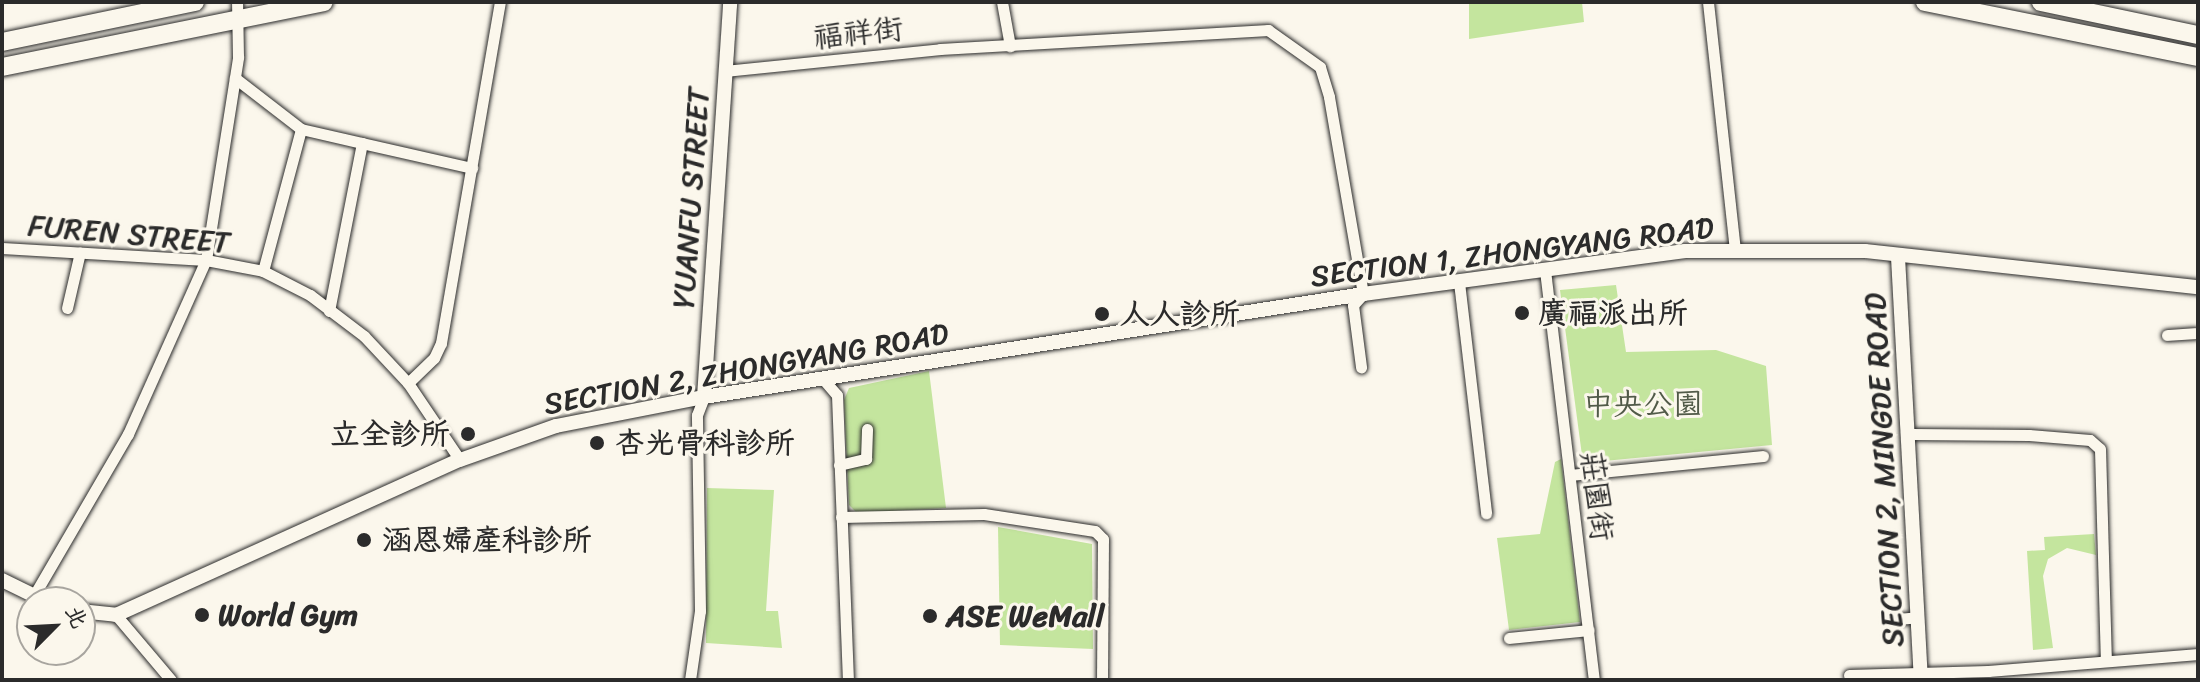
<!DOCTYPE html>
<meta charset="utf-8">
<style>
body{margin:0}
#map{position:relative;width:2200px;height:682px;overflow:hidden;background:#fbf7ec;font-family:Sriracha,"LXGW WenKai TC",sans-serif}
div>[style]{position:absolute}
[style*='--x']{left:calc(var(--x)*1px);top:calc(var(--y)*1px);width:calc(var(--w)*1px);rotate:calc(var(--a)*1deg)}
.green>*{inset:0;background:#c4e59e}
.roads{filter:drop-shadow(0 0 2px #2b2b2b) drop-shadow(0 0 2px #2b2b2b)}
.minor>*{height:11px;margin:-5.5px;padding:0 5.5px;transform-origin:5.5px;border-radius:5.5px;background:#fbf7ec}
.tertiary>*{height:14px;margin:-7px;padding:0 7px;transform-origin:7px;border-radius:7px;background:#fbf7ec}
.primary>*{height:18px;margin:-9px;padding:0 9px;transform-origin:9px;border-radius:9px;background:#fbf7ec}
.dots>*{width:22px;height:22px;translate:-50% -50%;box-sizing:border-box;border:4px solid #fbf7ec;border-radius:50%}
span{translate:-50% -50%;white-space:nowrap;text-align:center;line-height:1.15;-webkit-text-stroke:6px #fbf7ec;paint-order:stroke}
.street-label{font-size:30px;color:#2b2b2b}
.poi-label{font-size:30px;color:#2b2b2b;font-weight:700}
.left{translate:0 -50%;text-align:left}
.right{translate:-100% -50%;text-align:right}
.park-label{font-size:30px;color:#515a48}
.frame{position:absolute;inset:0;border:4px solid #2b2b2b;pointer-events:none}
.north{position:absolute;left:16px;top:586px;width:80px;height:80px;box-sizing:border-box;background:#fbf7ec;border:2px solid #a8a59f;border-radius:50%;rotate:66deg;font-size:22px;font-weight:700;line-height:32px;text-align:center;color:#2b2b2b}
.north::after{content:'';display:block;margin:auto;width:28px;height:36px;background:#2b2b2b;clip-path:polygon(50% 0,100% 100%,50% 72%,0 100%)}
</style>
<div id="map">
<div class="green">
<div style="clip-path:polygon(1469px 2px,1582px 2px,1584px 22px,1469px 39px)"></div>
<div style="clip-path:polygon(1616px 285px,1626px 352px,1716px 350px,1766px 366px,1772px 445px,1583px 463px,1560px 290px)"></div>
<div style="clip-path:polygon(929px 371px,946px 508px,857px 513px,849px 505px,844px 400px,849px 388px)"></div>
<div style="clip-path:polygon(1561px 459px,1580px 622px,1509px 630px,1497px 538px,1540px 534px,1555px 462px)"></div>
<div style="clip-path:polygon(707px 488px,774px 490px,766px 611px,778px 611px,782px 648px,706px 643px)"></div>
<div style="clip-path:polygon(998px 527px,1092px 544px,1093px 649px,1000px 645px)"></div>
<div style="clip-path:polygon(2094px 534px,2096px 555px,2067px 548px,2048px 559px,2043px 576px,2053px 648px,2033px 650px,2027px 551px,2045px 550px,2044px 537px)"></div>
</div>
<div class="roads">
<div class="minor">
<div style="--x:1002;--y:2;--w:45;--a:79.7"></div>
<div style="--x:1708;--y:2;--w:250;--a:83.8"></div>
<div style="--x:725;--y:71;--w:216;--a:-5.8"></div>
<div style="--x:940;--y:49;--w:329;--a:-3.3"></div>
<div style="--x:1268;--y:30;--w:64;--a:35.4"></div>
<div style="--x:1320;--y:67;--w:31;--a:73"></div>
<div style="--x:1329;--y:97;--w:200;--a:80.2"></div>
<div style="--x:1363;--y:294;--w:15;--a:132"></div>
<div style="--x:1353;--y:305;--w:63;--a:82.6"></div>
<div style="--x:235;--y:78;--w:83;--a:37.7"></div>
<div style="--x:2;--y:248;--w:204;--a:3.4"></div>
<div style="--x:206;--y:260;--w:58;--a:10.9"></div>
<div style="--x:263;--y:271;--w:53;--a:27.1"></div>
<div style="--x:310;--y:295;--w:68;--a:37.2"></div>
<div style="--x:364;--y:336;--w:64;--a:46.9"></div>
<div style="--x:408;--y:383;--w:93;--a:56"></div>
<div style="--x:1545;--y:270;--w:413;--a:83.2"></div>
<div style="--x:263;--y:271;--w:147;--a:-75"></div>
<div style="--x:301;--y:129;--w:63;--a:12.9"></div>
<div style="--x:1459;--y:282;--w:233;--a:83.3"></div>
<div style="--x:67;--y:308;--w:57;--a:-76.9"></div>
<div style="--x:329;--y:311;--w:171;--a:-78.9"></div>
<div style="--x:362;--y:143;--w:113;--a:12.8"></div>
<div style="--x:2167;--y:335;--w:28;--a:-4"></div>
<div style="--x:823;--y:379;--w:21;--a:49"></div>
<div style="--x:837;--y:395;--w:285;--a:87.8"></div>
<div style="--x:408;--y:383;--w:36;--a:-44"></div>
<div style="--x:434;--y:358;--w:17;--a:-65"></div>
<div style="--x:441;--y:343;--w:346;--a:-80.2"></div>
<div style="--x:1911;--y:434;--w:118;--a:0.5"></div>
<div style="--x:2029;--y:435;--w:61;--a:4.7"></div>
<div style="--x:2090;--y:440;--w:13;--a:42"></div>
<div style="--x:2100;--y:449;--w:210;--a:88.4"></div>
<div style="--x:839;--y:465;--w:28;--a:-13"></div>
<div style="--x:866;--y:459;--w:30;--a:-88"></div>
<div style="--x:1570;--y:475;--w:194;--a:-5.6"></div>
<div style="--x:841;--y:517;--w:143;--a:-1.2"></div>
<div style="--x:984;--y:514;--w:112;--a:8.7"></div>
<div style="--x:1095;--y:531;--w:11;--a:45"></div>
<div style="--x:1103;--y:539;--w:141;--a:90.4"></div>
<div style="--x:33;--y:597;--w:189;--a:-59.8"></div>
<div style="--x:128;--y:434;--w:191;--a:-65.9"></div>
<div style="--x:206;--y:260;--w:206;--a:-81"></div>
<div style="--x:238;--y:57;--w:55;--a:-91"></div>
<div style="--x:116;--y:615;--w:85;--a:49.8"></div>
<div style="--x:1897;--y:619;--w:21;--a:-5"></div>
<div style="--x:1509;--y:638;--w:80;--a:-5.7"></div>
<div style="--x:1849;--y:675;--w:139;--a:-1.6"></div>
<div style="--x:1988;--y:671;--w:211;--a:-4.6"></div>
<div style="--x:690;--y:680;--w:70;--a:-81.8"></div>
<div style="--x:700;--y:611;--w:196;--a:-90.9"></div>
<div style="--x:697;--y:415;--w:19;--a:-69"></div>
</div>
<div class="tertiary">
<div style="--x:1898;--y:257;--w:424;--a:86.9"></div>
<div style="--x:704;--y:397;--w:396;--a:-86.2"></div>
<div style="--x:2;--y:580;--w:50;--a:26.1"></div>
<div style="--x:80;--y:611;--w:36;--a:6"></div>
<div style="--x:116;--y:615;--w:377;--a:-24.3"></div>
<div style="--x:460;--y:460;--w:102;--a:-19.5"></div>
<div style="--x:556;--y:426;--w:151;--a:-11.1"></div>
<div style="--x:704;--y:397;--w:667;--a:-8.88"></div>
<div style="--x:1363;--y:294;--w:325;--a:-7.6"></div>
<div style="--x:1685;--y:251;--w:180;--a:0"></div>
<div style="--x:1865;--y:251;--w:335;--a:6.2"></div>
</div>
<div class="primary">
<div style="--x:1925;--y:2;--w:278;--a:11.4"></div>
<div style="--x:2041;--y:2;--w:160;--a:11.9"></div>
<div style="--x:2;--y:42;--w:197;--a:-11.7"></div>
<div style="--x:2;--y:67;--w:328;--a:-11.4"></div>
</div>
</div>
<div class="dots">
<div style="left:1522px;top:313px;background:#2b2b2b"></div>
<div style="left:1102px;top:314px;background:#2b2b2b"></div>
<div style="left:468px;top:434px;background:#2b2b2b"></div>
<div style="left:597px;top:443px;background:#2b2b2b"></div>
<div style="left:364px;top:540px;background:#2b2b2b"></div>
<div style="left:202px;top:615px;background:#2b2b2b"></div>
<div style="left:930px;top:616px;background:#2b2b2b"></div>
</div>
<div class="street-label">
<span style="left:858px;top:33px;rotate:-6deg">福祥街</span>
<span style="left:691px;top:198px;rotate:-86deg">YUANFU STREET</span>
<span style="left:129px;top:234px;rotate:5deg">FUREN STREET</span>
<span style="left:1512px;top:252px;rotate:-7deg">SECTION 1, ZHONGYANG ROAD</span>
<span style="left:746px;top:369px;rotate:-10deg">SECTION 2, ZHONGYANG ROAD</span>
<span style="left:1884px;top:470px;rotate:-93deg">SECTION 2, MINGDE ROAD</span>
<span style="left:1597px;top:496px;rotate:83deg">莊園街</span>
</div>
<div class="poi-label">
<span class="left" style="left:1538px;top:313px">廣福派出所</span>
<span class="left" style="left:1120px;top:314px">人人診所</span>
<span class="right" style="left:450px;top:434px">立全診所</span>
<span class="left" style="left:615px;top:443px">杏光骨科診所</span>
<span class="left" style="left:382px;top:540px">涵恩婦產科診所</span>
<span class="left" style="left:218px;top:615px">World Gym</span>
<span class="left" style="left:946px;top:616px">ASE WeMall</span>
</div>
<div class="park-label">
<span style="left:1643px;top:404px">中央公園</span>
</div>
<div class="frame"></div>
<div class="north">北</div>
</div>
